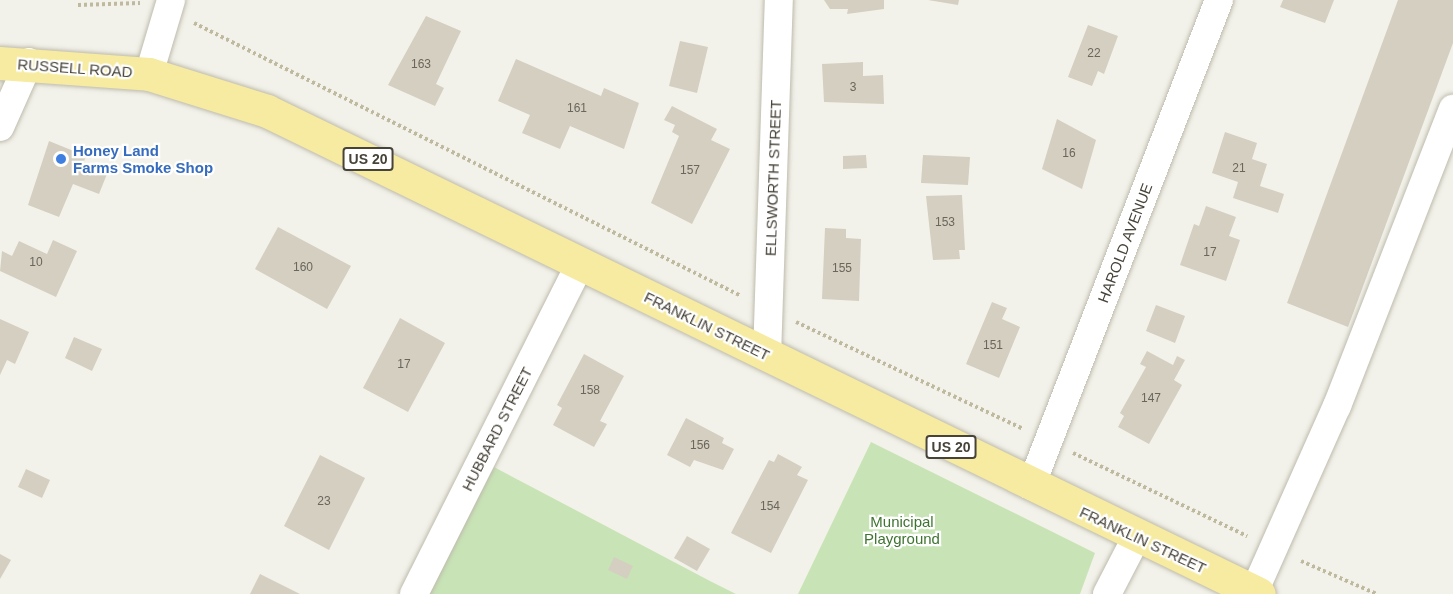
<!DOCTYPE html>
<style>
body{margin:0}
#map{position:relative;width:1453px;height:594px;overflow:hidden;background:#f3f2ea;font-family:Helvetica,sans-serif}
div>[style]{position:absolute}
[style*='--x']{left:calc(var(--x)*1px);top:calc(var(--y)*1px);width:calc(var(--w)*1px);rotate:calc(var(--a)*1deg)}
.green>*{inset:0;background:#c8e4b6}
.building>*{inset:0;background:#d4cfc0}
.path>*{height:4px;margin-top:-2px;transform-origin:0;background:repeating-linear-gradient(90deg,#bfb99f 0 3px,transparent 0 6px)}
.roads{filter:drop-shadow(0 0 2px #bebbad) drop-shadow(0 0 2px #bebbad)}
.minor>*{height:28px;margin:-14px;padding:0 14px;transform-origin:14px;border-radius:14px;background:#fff}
.major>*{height:33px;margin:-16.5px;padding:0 16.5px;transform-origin:16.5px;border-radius:16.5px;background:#f6eba0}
.dots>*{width:16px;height:16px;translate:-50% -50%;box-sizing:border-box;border:3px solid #fff;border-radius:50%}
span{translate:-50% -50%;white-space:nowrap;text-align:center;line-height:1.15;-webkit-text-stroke:4.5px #fff;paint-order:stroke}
.number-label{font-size:12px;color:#6a665b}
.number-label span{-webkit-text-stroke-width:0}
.shield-label span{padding:2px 4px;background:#fff;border:2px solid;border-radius:4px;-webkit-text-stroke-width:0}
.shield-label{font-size:14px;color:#474339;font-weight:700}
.street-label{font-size:15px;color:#474339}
.shop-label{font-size:15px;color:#366cbe;font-weight:700}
.left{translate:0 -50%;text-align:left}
.park-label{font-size:15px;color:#3f7430}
</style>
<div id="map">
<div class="green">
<div style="clip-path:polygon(871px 442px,1095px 553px,1080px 594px,798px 594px)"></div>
<div style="clip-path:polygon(494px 467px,710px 581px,736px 594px,427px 594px)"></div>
</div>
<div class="building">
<div style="clip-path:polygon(824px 0,884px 0,884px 9px,847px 14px,848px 9px,830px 9px)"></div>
<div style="clip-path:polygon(928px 0,959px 0,958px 5px)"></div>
<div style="clip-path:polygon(1283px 0,1334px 0,1325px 23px,1280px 7px)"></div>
<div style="clip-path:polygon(1398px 0,1453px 0,1453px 43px,1348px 327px,1287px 303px)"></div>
<div style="clip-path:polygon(426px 16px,461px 31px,436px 84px,444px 88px,435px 106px,388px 85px)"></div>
<div style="clip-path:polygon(1088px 25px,1118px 36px,1104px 74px,1098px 71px,1092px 86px,1068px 77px)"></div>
<div style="clip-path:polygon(680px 41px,708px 47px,697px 93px,669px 86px)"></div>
<div style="clip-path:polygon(516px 59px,601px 96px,604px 88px,639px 103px,624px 149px,570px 126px,560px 149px,522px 133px,530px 115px,498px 101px)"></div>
<div style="clip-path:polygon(863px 62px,863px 76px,883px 75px,884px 104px,824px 102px,822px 64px)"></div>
<div style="clip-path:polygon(672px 106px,717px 129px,711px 140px,730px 149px,692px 224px,651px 203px,679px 136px,672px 132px,675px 125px,664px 120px)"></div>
<div style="clip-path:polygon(1057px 119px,1096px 140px,1082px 189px,1042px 169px)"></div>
<div style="clip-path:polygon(1225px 132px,1257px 143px,1252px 159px,1267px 164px,1260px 186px,1284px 194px,1278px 213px,1233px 198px,1238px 182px,1212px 173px)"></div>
<div style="clip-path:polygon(49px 141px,86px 156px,83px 164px,107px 174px,99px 194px,73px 184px,59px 217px,28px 205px)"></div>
<div style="clip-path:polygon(866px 155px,867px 168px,843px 169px,843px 156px)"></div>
<div style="clip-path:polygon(923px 155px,970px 157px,968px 185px,921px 183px)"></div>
<div style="clip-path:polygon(962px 195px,965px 250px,959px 250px,960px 259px,933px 260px,926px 196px)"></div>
<div style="clip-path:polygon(1206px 206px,1236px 217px,1229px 236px,1240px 240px,1226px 281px,1180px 265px,1194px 224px,1199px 226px)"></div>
<div style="clip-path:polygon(278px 227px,351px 266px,327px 309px,255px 269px)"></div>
<div style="clip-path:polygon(825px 228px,846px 229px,846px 238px,861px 239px,859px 301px,822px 299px)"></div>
<div style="clip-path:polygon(53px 240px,77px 251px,56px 297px,0 271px,2px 251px,12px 256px,19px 241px,47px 254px)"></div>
<div style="clip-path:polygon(992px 302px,1007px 308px,1002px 319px,1020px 327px,999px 378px,966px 364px)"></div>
<div style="clip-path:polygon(1156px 305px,1185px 316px,1175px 343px,1146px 331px)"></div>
<div style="clip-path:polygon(400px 318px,445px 343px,408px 412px,363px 388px)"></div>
<div style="clip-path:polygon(0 319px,29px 332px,15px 364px,7px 360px,0 375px)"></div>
<div style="clip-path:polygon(74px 337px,102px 349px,92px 371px,65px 358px)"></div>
<div style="clip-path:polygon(1147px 351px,1173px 365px,1177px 356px,1185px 360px,1174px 380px,1182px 385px,1149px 444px,1118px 427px,1124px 416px,1120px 413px,1146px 367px,1140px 364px)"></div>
<div style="clip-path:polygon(584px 354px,624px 376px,600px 421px,607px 424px,594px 447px,553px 425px,562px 408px,557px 405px)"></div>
<div style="clip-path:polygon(686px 418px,724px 438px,722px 443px,734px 449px,723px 470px,694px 460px,690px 467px,667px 455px)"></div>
<div style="clip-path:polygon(778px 454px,802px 467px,797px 475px,808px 480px,771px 553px,731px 533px,769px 460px,774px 462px)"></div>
<div style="clip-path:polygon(320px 455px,365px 478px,329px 550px,284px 526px)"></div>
<div style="clip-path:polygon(26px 469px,50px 480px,42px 498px,18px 487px)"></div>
<div style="clip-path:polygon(687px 536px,710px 549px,697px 571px,674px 558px)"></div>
<div style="clip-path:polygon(0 554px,11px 560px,0 579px)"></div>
<div style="clip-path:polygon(614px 557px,633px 566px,627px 579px,608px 570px)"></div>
<div style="clip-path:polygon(260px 574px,300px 594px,250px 594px)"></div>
</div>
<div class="path">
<div style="--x:78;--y:5;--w:62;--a:-1.8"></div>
<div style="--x:194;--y:23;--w:611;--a:26.52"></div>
<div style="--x:796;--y:322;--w:251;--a:25.2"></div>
<div style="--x:1073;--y:453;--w:193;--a:25.5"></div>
<div style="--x:1301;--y:561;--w:83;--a:23.5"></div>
</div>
<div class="roads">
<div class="minor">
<div style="--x:149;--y:74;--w:77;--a:-73.4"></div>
<div style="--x:0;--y:127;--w:71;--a:-66"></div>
<div style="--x:767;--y:356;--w:356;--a:-88.1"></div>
<div style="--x:1031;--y:486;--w:521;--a:-68.85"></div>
<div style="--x:1254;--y:592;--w:204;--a:-66"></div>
<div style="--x:1337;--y:406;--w:319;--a:-68.7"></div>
<div style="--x:414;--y:594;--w:369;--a:-63.3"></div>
<div style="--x:1107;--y:594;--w:63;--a:-62.6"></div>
</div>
<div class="major">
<div style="--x:0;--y:63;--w:149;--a:4.2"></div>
<div style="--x:149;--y:74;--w:124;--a:17.4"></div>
<div style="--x:267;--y:111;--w:1103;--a:25.96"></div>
</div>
</div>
<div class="dots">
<div style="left:61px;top:159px;background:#3f7fe0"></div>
</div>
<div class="number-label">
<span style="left:1094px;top:54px">22</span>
<span style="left:421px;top:65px">163</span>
<span style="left:853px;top:88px">3</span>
<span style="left:577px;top:109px">161</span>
<span style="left:1069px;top:154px">16</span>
<span style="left:1239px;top:169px">21</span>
<span style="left:690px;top:171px">157</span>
<span style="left:945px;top:223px">153</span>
<span style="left:1210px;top:253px">17</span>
<span style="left:36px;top:263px">10</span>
<span style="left:303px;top:268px">160</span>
<span style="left:842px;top:269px">155</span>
<span style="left:993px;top:346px">151</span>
<span style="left:404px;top:365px">17</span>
<span style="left:590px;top:391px">158</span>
<span style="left:1151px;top:399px">147</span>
<span style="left:700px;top:446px">156</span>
<span style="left:324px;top:502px">23</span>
<span style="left:770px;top:507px">154</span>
</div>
<div class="shield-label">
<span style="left:368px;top:159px">US 20</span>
<span style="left:951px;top:447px">US 20</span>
</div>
<div class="street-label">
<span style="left:75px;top:68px;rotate:4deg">RUSSELL ROAD</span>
<span style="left:773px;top:178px;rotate:-88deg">ELLSWORTH STREET</span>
<span style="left:1125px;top:243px;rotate:-69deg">HAROLD AVENUE</span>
<span style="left:707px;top:326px;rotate:26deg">FRANKLIN STREET</span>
<span style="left:497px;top:429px;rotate:-63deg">HUBBARD STREET</span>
<span style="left:1143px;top:540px;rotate:25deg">FRANKLIN STREET</span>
</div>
<div class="shop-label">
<span class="left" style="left:73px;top:159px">Honey Land<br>Farms Smoke Shop</span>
</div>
<div class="park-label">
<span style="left:902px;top:530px">Municipal<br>Playground</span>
</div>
</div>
